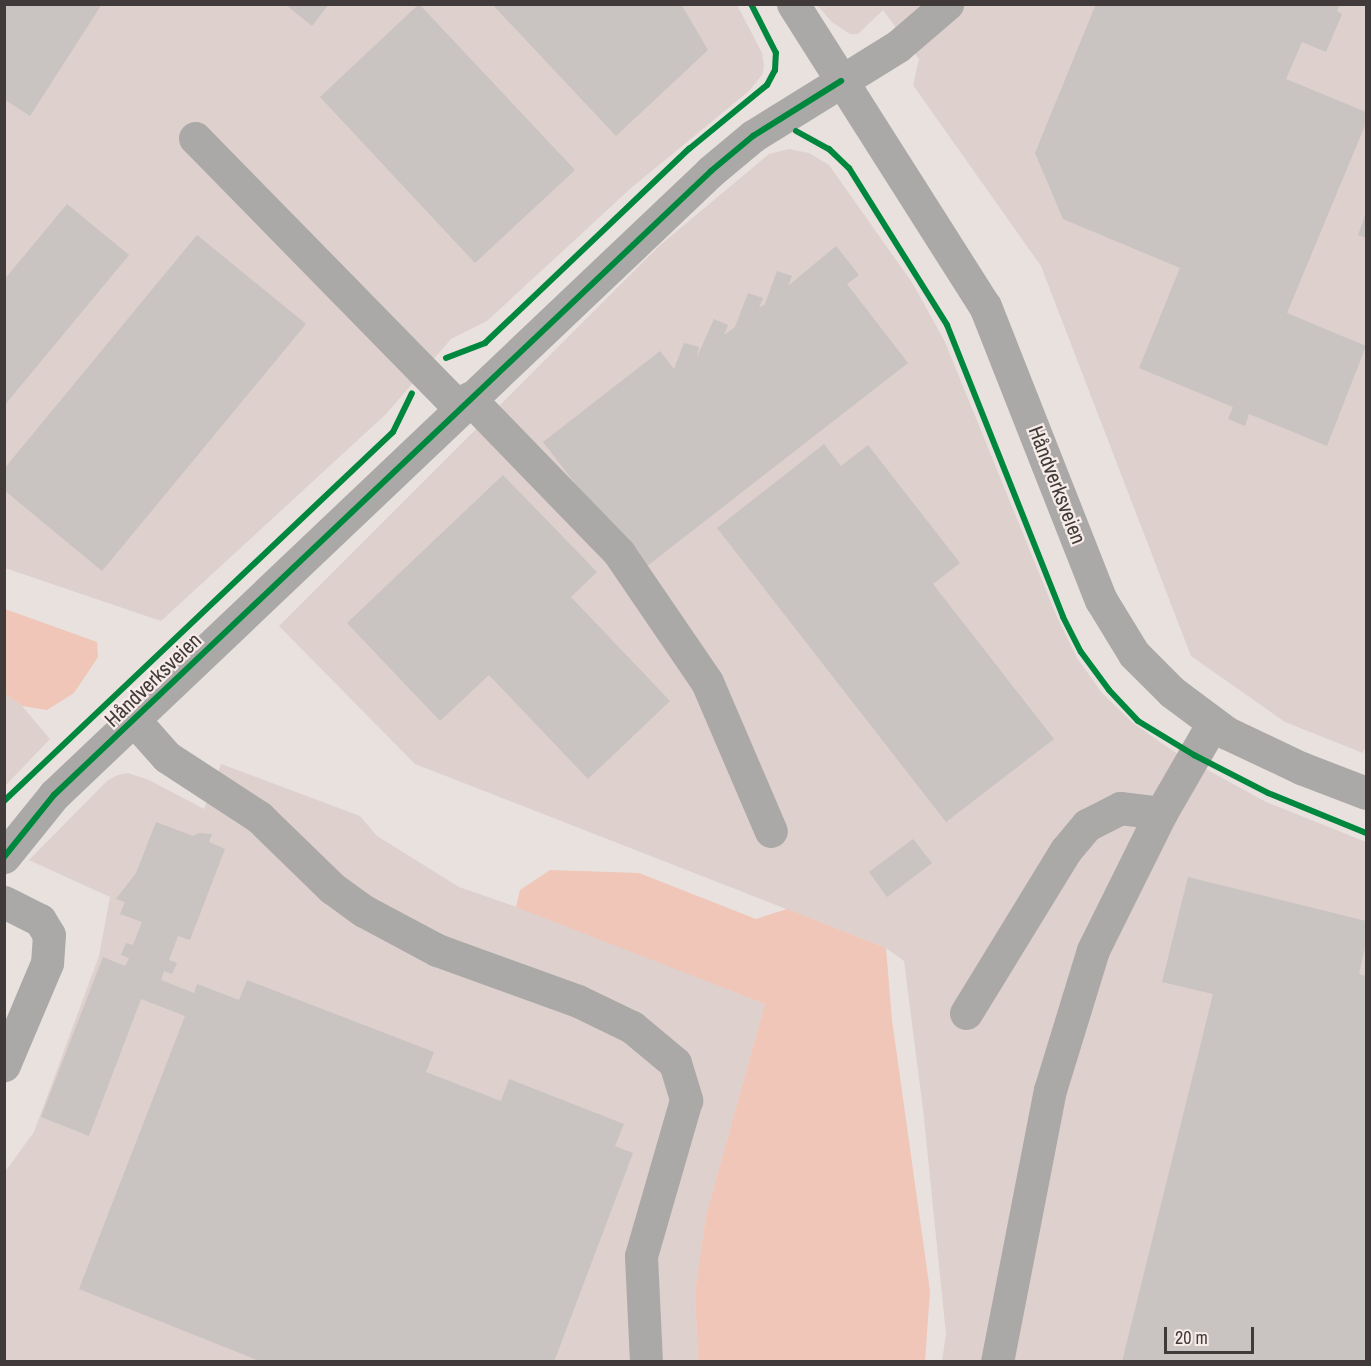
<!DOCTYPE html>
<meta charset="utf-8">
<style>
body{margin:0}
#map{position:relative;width:1371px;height:1366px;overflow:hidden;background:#e8e1de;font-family:"Archivo Narrow",sans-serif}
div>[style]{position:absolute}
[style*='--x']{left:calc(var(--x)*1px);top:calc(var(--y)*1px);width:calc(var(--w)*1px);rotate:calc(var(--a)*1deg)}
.built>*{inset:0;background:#ded0cc}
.green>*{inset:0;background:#f0c6b9}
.building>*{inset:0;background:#c9c3c1}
.minor>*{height:33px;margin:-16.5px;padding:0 16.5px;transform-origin:16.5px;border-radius:16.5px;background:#aaa9a8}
.cycleway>*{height:6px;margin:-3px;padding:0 3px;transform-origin:3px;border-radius:3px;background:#00873e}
span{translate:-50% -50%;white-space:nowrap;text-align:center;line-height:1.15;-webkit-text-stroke:4.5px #f8ece8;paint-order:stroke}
.street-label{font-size:21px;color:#403b3a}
.frame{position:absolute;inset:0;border:6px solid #403b3a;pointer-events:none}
.scale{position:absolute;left:1164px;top:1327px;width:90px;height:27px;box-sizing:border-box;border:3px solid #403b3a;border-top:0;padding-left:8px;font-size:18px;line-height:21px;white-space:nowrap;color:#403b3a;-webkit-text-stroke:4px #f8ece8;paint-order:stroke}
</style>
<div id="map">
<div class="built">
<div style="clip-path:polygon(5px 5px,737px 5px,762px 53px,764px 67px,762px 75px,749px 91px,631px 188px,487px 321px,451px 339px,385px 415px,161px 621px,5px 568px)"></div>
<div style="clip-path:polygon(817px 5px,1366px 5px,1366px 745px,1363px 753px,1285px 722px,1191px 656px,1041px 266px,913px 85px,919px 59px,883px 10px,858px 34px,850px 34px,832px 22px)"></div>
<div style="clip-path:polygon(789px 149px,809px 153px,829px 165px,913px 284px,945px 342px,1057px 617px,1077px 658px,1102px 693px,1133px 723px,1173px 751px,1266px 802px,1366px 842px,1366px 1361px,942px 1361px,946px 1334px,923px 1109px,904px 961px,886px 948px,415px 764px,279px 626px,659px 246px,769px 154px)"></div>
<div style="clip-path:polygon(5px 694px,22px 706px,50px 739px,5px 786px)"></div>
<div style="clip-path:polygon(221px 764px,360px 816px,377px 836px,459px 887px,577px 928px,765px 1004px,706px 1215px,695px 1292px,698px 1361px,5px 1362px,5px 1172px,34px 1132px,99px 956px,110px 897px,29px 860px,108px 780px,118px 775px,128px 773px,149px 780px,204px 809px)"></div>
</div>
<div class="green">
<div style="clip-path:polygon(5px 609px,97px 642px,98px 657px,74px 693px,47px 710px,22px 706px,5px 694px)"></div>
<div style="clip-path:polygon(550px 870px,639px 873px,756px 919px,787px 909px,886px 948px,892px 1020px,930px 1291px,925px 1361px,698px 1361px,695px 1292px,706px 1215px,765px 1004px,516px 907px,520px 890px)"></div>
</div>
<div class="building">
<div style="clip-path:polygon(8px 4px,102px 4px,30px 116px,4px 99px,4px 10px)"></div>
<div style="clip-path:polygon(285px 4px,329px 4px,312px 26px)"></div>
<div style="clip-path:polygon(419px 4px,575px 170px,475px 263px,320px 97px)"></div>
<div style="clip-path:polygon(492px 4px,681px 4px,708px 50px,616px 136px)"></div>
<div style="clip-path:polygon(1096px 4px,1340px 4px,1337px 11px,1342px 14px,1326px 52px,1302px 42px,1286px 79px,1366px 112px,1366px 123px,1287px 313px,1366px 346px,1327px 446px,1249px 414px,1245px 426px,1228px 419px,1233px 407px,1139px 368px,1180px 268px,1063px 219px,1035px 153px)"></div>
<div style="clip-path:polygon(67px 204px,129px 255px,4px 406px,4px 280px)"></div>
<div style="clip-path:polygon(1366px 213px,1366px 238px,1358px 235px)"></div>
<div style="clip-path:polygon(197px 235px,306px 324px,102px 571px,4px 490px,4px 469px)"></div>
<div style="clip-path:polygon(836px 246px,859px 275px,847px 284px,908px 363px,642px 570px,543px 442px,660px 351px,674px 369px,684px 343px,699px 347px,697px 357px,714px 319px,728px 325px,724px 335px,735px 327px,748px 293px,763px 298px,759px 308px,765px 304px,777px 271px,792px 276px,788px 286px)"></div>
<div style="clip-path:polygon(824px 444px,841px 466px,868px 445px,960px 563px,933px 584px,1054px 739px,946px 822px,717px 528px)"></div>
<div style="clip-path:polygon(503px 475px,597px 572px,571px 597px,670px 701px,588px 779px,489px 675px,440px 721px,347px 623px)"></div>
<div style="clip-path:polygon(156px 822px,193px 836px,199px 833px,212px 834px,209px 842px,225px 849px,190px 940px,178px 936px,169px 960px,177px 963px,172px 974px,164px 971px,161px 980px,194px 993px,197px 984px,239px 1000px,247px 980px,434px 1052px,426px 1072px,501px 1101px,509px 1079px,624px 1124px,615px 1146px,633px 1153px,554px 1362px,262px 1362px,79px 1289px,185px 1016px,141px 999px,89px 1136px,41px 1117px,103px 957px,125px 966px,129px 958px,121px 955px,126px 943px,133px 945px,142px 922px,120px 914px,125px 902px,116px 899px,136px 873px)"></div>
<div style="clip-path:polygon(913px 839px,932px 863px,887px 897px,869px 872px)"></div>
<div style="clip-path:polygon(1188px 877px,1366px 921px,1366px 943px,1359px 974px,1366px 976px,1366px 1362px,1122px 1362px,1213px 994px,1162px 982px)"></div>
</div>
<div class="minor">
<div style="--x:793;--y:4;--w:358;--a:57.6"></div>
<div style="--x:985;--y:306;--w:316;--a:68.5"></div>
<div style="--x:1101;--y:600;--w:63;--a:58.6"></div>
<div style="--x:1134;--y:654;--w:54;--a:45"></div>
<div style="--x:1172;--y:692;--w:69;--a:36.7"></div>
<div style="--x:1227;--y:733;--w:82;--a:25.3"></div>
<div style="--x:1301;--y:768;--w:70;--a:21"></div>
<div style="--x:195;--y:138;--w:378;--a:45.6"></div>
<div style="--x:469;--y:398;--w:216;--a:45.9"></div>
<div style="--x:619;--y:553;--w:156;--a:55.7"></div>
<div style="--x:707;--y:682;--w:162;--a:66.8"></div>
<div style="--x:135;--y:721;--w:48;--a:48.4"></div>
<div style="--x:167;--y:757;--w:110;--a:33.1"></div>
<div style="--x:259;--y:817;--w:102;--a:44.2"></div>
<div style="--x:332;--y:888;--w:39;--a:36"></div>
<div style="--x:364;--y:911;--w:83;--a:28.1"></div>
<div style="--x:437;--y:950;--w:150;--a:19.9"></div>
<div style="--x:578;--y:1001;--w:60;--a:25.7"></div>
<div style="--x:632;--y:1027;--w:56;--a:39.9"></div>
<div style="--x:675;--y:1063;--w:39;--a:73"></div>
<div style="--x:686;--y:1100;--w:162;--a:106.1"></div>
<div style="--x:641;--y:1256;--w:106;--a:87.3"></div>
<div style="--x:4;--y:857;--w:80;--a:-51.1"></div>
<div style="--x:54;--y:795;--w:906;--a:-43.52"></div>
<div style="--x:711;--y:171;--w:55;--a:-39.8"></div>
<div style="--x:753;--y:136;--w:171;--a:-31.8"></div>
<div style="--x:898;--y:46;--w:65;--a:-40.6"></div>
<div style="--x:4;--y:902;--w:40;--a:26.6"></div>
<div style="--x:40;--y:920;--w:17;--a:59"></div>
<div style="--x:49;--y:935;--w:28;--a:94"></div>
<div style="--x:47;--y:963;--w:111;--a:112.9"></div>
<div style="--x:966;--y:1013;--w:191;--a:-58.5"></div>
<div style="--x:1066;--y:850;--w:33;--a:-50"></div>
<div style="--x:1087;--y:825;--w:37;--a:-27"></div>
<div style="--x:1120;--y:808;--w:41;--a:7"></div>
<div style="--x:997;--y:1362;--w:277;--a:-79"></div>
<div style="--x:1050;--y:1090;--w:146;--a:-72.9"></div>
<div style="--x:1093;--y:950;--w:153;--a:-63.6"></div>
<div style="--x:1161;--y:813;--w:104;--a:-60"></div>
</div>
<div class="cycleway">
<div style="--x:796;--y:131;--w:38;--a:29"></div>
<div style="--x:829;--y:149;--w:28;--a:44"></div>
<div style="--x:849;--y:168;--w:185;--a:58"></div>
<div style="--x:947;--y:325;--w:314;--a:68.3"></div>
<div style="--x:1063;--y:617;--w:39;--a:63"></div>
<div style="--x:1081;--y:652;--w:47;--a:53.6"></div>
<div style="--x:1109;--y:690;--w:42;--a:46.9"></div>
<div style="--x:1138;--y:721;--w:66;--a:31.3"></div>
<div style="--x:1194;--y:755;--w:83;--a:27.2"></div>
<div style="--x:1268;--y:793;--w:106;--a:22.2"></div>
<div style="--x:446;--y:358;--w:42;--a:-21"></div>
<div style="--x:485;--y:343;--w:282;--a:-43.6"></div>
<div style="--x:689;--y:149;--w:101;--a:-39.4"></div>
<div style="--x:767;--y:85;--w:17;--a:-62"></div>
<div style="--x:775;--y:70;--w:17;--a:-87"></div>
<div style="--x:776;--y:53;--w:55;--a:-117"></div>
<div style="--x:4;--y:801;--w:536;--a:-43.49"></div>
<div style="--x:393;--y:432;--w:43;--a:-64"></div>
<div style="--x:4;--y:857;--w:80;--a:-51.1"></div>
<div style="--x:54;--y:795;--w:906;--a:-43.52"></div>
<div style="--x:711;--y:171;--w:55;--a:-39.8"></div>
<div style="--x:753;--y:136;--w:104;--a:-32"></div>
</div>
<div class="street-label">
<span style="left:1057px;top:485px;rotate:69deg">Håndverksveien</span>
<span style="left:153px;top:680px;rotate:-44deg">Håndverksveien</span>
</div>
<div class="frame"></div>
<div class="scale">20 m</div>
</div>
